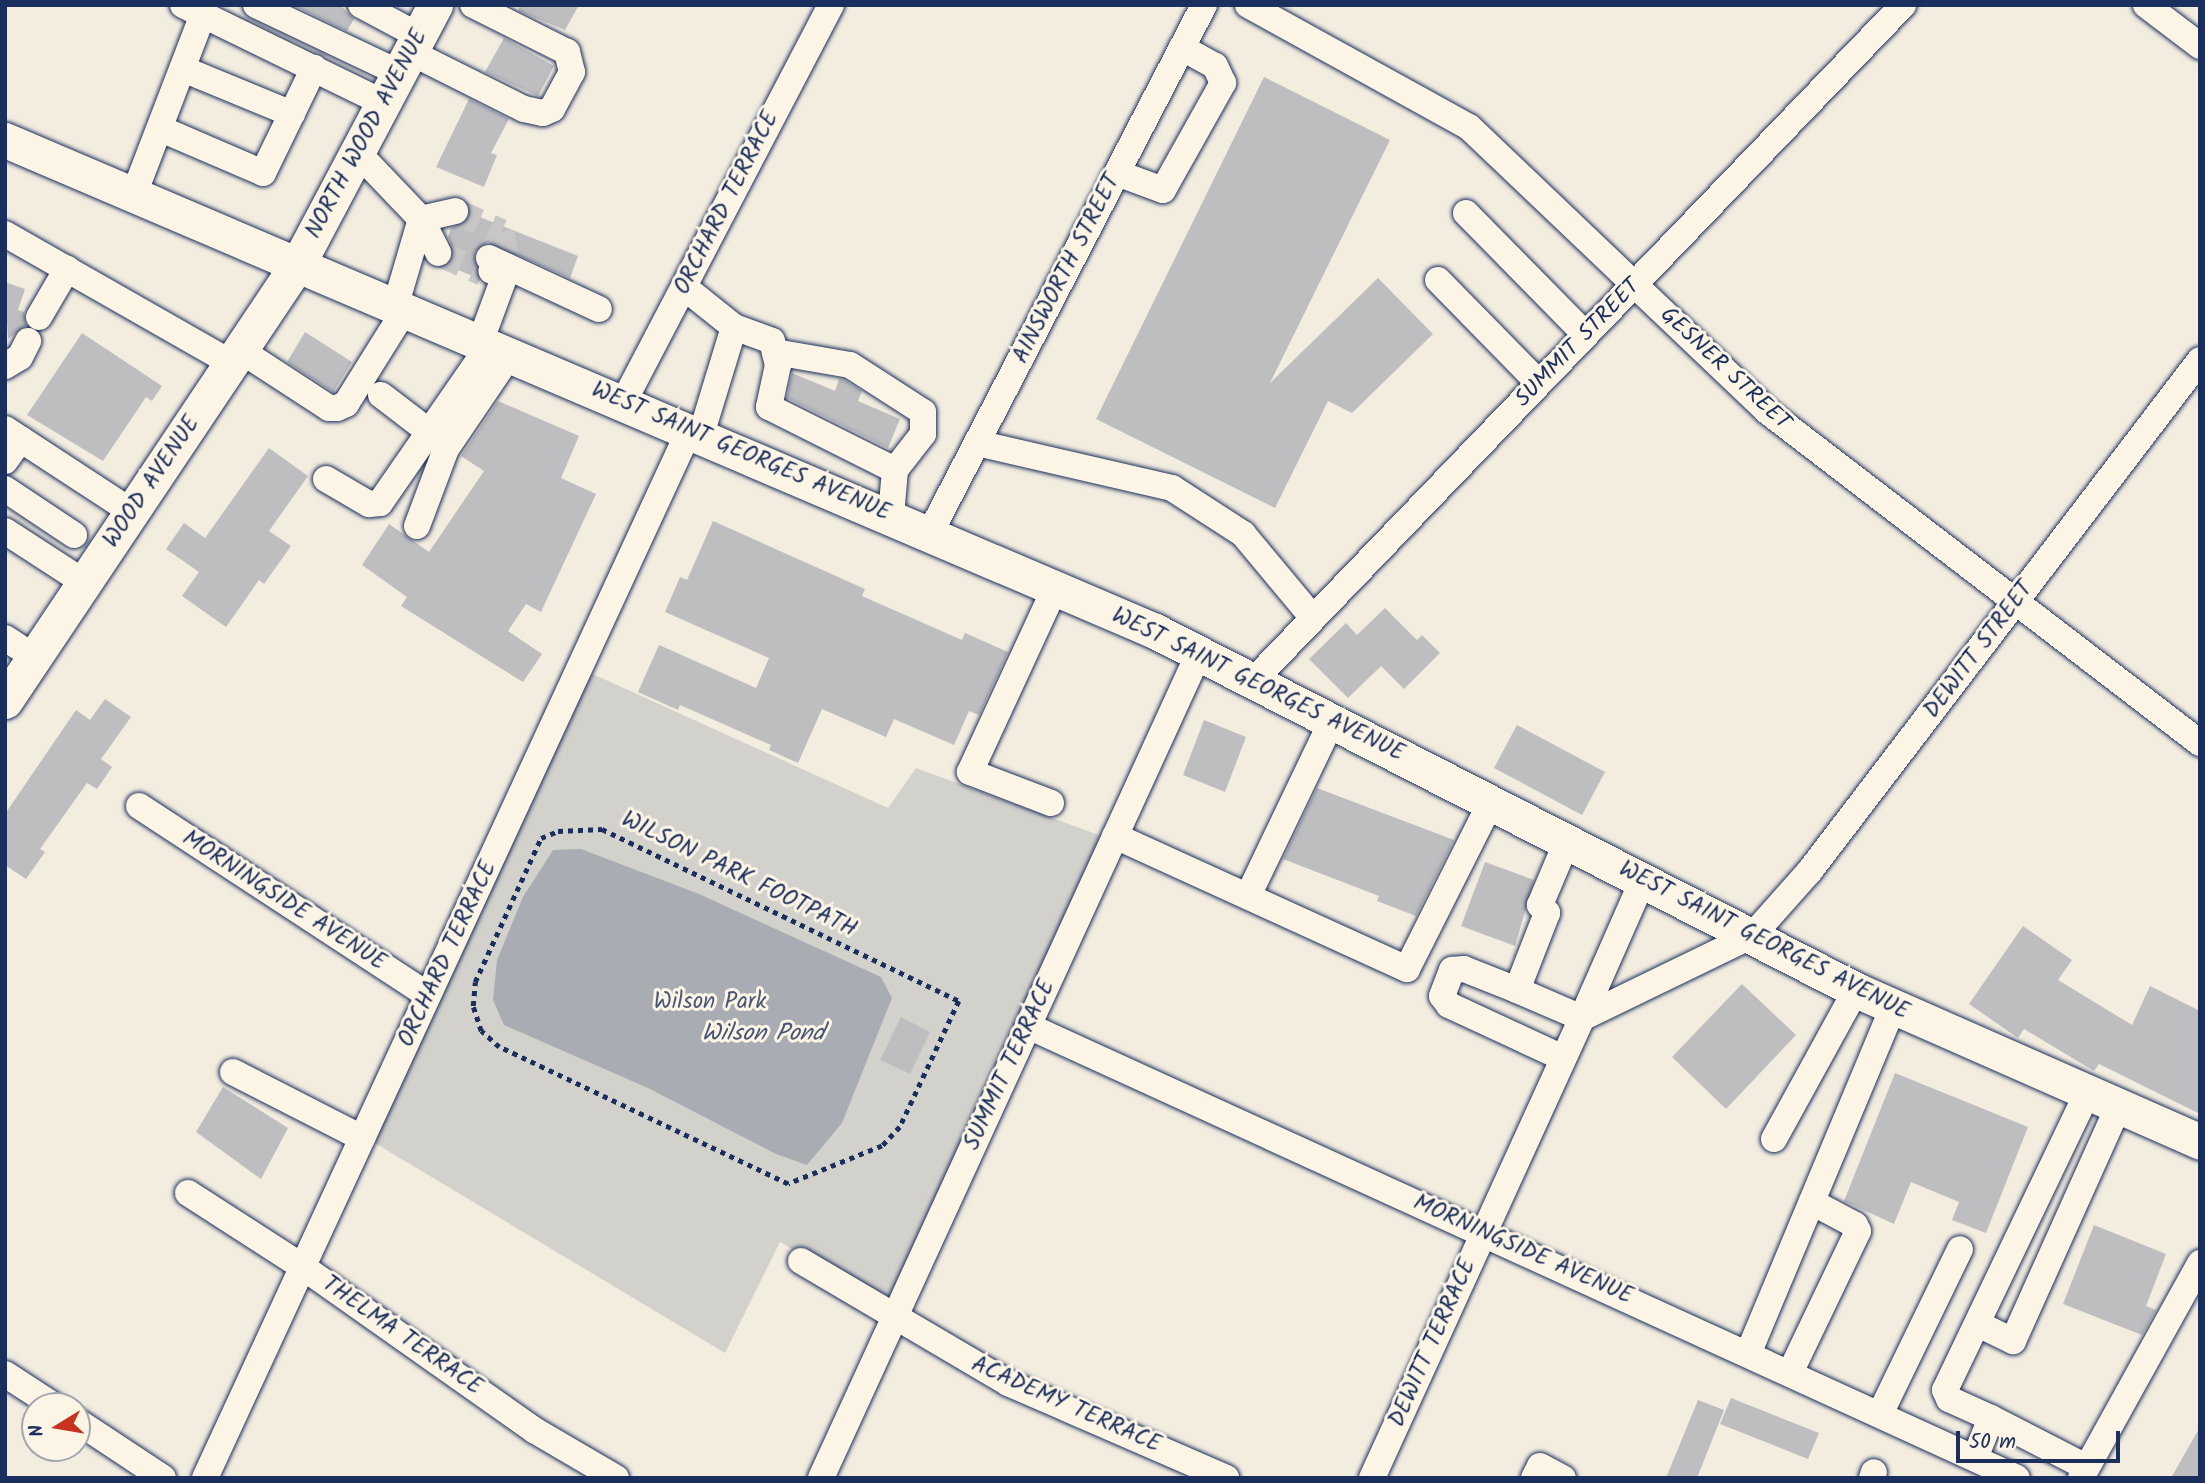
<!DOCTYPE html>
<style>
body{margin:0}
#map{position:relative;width:2205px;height:1483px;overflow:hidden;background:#f3ede0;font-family:Kalam,sans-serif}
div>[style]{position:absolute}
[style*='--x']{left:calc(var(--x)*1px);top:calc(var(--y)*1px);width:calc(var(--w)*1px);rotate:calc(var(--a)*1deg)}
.green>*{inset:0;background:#d3d1cc}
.water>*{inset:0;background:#a9acb3}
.building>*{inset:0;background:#bebec0}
.minor-tunnel>*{height:26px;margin-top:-13px;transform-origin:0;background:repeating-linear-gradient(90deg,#c8c7c6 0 26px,transparent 0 39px)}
.path>*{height:4.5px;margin-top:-2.25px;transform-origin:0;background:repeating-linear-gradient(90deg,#1b2f5e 0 5px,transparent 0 10px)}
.roads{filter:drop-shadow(0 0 2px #1b2f5e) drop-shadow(0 0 2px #1b2f5e)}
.minor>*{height:26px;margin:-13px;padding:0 13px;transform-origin:13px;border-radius:13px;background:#fcf5e5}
.major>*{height:35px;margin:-17.5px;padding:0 17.5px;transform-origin:17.5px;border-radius:17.5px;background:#fcf5e5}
span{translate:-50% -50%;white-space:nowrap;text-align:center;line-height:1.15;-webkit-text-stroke:6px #fcf5e5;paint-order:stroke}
.street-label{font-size:23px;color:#1b2f5e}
.park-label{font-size:23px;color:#49587a}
.water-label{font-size:24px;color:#465478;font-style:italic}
.frame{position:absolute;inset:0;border:7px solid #1b2f5e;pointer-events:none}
.north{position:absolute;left:21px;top:1392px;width:70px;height:70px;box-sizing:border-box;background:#fcf5e5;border:2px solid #a2a6af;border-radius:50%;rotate:259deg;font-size:19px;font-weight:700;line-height:28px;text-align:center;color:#1b2f5e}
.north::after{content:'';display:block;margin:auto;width:24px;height:32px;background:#c8321e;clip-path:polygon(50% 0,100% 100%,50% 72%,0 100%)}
.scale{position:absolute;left:1956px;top:1431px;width:164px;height:32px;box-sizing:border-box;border:4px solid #1b2f5e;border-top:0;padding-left:9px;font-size:21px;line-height:24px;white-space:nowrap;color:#1b2f5e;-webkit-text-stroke:5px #fcf5e5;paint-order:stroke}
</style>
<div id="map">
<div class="green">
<div style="clip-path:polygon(584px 670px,888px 808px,916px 768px,1107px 838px,894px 1307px,780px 1242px,725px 1353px,368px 1139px)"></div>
</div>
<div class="water">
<div style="clip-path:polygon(581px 849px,699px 894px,881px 977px,892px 998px,842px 1123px,807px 1165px,776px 1154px,648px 1088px,504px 1025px,493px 1000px,497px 960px,523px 897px,553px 850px)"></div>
</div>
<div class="building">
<div style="clip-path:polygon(293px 5px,340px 5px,354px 19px,347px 31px)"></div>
<div style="clip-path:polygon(519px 5px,579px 5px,565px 30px,519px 11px)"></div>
<div style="clip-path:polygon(504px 38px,554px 66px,538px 96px,485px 72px)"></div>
<div style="clip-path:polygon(1264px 77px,1390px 140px,1270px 383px,1378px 278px,1433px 334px,1352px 413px,1328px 401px,1275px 508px,1096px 419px)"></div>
<div style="clip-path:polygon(469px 99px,509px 119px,491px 153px,497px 155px,484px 187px,436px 167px)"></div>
<div style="clip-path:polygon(470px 213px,578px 256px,570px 278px,488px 242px,475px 252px,477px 278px,449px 266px,454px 253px,448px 237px,451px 228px,465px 223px)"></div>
<div style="clip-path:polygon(5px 282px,25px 289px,18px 310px,24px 312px,26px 326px,8px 339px)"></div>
<div style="clip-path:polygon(305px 332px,352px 362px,333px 392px,287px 362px)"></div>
<div style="clip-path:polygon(82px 333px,162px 386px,152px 401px,146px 397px,103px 461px,27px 415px)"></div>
<div style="clip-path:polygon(792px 373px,835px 391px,839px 379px,844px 380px,862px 391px,858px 401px,900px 419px,888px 448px,787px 398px)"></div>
<div style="clip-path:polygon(498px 401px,579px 436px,561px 478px,596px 494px,541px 612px,526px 604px,508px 631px,542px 654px,523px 682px,401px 606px,407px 597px,362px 565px,389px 524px,429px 552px,484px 471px,461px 456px)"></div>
<div style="clip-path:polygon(269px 448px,308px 476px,269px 531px,291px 546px,264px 584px,259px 580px,226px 627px,182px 596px,199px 572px,166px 549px,184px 523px,205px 538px)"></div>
<div style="clip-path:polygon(713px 521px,865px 589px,862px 596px,962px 640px,965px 633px,1008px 652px,979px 715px,969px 711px,954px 745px,894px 719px,886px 737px,822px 709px,798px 763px,769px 750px,771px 745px,680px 705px,678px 710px,638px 692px,659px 645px,756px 688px,769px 658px,665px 612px,680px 577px,687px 580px)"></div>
<div style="clip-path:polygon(1385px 608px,1417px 640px,1422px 635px,1440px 653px,1404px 689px,1381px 666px,1348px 698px,1309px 659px,1346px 623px,1357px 635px)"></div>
<div style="clip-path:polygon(105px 699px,131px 717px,101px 759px,112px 767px,97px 789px,87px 783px,40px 849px,45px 852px,26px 879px,5px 865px,5px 814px,76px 710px,90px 720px)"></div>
<div style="clip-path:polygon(1204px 720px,1246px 737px,1225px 792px,1183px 775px)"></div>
<div style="clip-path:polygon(1517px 725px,1605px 772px,1582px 815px,1494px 768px)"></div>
<div style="clip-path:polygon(1317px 788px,1454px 840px,1416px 916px,1377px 901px,1379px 896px,1283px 859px)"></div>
<div style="clip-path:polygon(1485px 862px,1534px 880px,1515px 946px,1461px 926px)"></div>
<div style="clip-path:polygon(2023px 926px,2072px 960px,2058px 980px,2132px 1025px,2150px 986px,2200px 1011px,2200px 1114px,2099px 1064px,2094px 1071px,2024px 1029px,2018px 1038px,1969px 1004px)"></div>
<div style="clip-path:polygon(1742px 984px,1796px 1035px,1726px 1109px,1672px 1057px)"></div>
<div style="clip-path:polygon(901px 1017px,930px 1032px,910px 1074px,880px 1060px)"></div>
<div style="clip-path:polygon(1895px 1073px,2028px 1127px,1986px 1233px,1952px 1220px,1959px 1202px,1911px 1182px,1894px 1224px,1844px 1201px)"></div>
<div style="clip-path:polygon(223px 1087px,288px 1128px,261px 1179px,196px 1132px)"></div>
<div style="clip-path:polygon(2094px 1225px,2166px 1254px,2146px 1306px,2156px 1310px,2142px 1335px,2063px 1304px)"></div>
<div style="clip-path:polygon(1731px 1398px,1819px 1433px,1808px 1459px,1720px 1424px)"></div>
<div style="clip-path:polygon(1698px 1400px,1724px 1410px,1697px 1478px,1666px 1478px)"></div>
<div style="clip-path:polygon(2200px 1427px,2200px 1478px,2171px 1478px)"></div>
</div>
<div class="minor-tunnel">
<div style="--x:455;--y:211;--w:51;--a:24.5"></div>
<div style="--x:501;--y:232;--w:32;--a:79"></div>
<div style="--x:438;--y:253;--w:49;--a:24"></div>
</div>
<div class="path">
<div style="--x:602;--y:829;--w:396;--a:25.7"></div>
<div style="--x:959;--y:1001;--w:139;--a:115.1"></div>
<div style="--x:900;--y:1127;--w:26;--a:133"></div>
<div style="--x:882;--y:1146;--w:101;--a:158"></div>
<div style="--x:788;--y:1184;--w:320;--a:-154.6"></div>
<div style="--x:499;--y:1047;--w:24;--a:-138"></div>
<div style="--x:481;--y:1031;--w:26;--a:-108"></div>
<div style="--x:473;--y:1006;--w:24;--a:-85"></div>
<div style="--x:475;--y:982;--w:158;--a:-65.4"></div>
<div style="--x:541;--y:838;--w:18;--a:-22"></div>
<div style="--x:558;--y:831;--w:44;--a:-2.6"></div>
</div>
<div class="roads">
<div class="minor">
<div style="--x:183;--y:5;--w:224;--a:26"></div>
<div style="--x:256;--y:5;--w:158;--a:25.4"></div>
<div style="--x:361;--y:5;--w:66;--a:28.1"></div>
<div style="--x:1248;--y:5;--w:252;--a:28.9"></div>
<div style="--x:1469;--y:127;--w:412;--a:43.6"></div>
<div style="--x:1767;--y:411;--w:546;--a:37.48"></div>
<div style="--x:2146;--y:5;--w:68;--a:37.2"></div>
<div style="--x:410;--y:52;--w:127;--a:26.6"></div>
<div style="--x:524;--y:109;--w:19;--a:12"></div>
<div style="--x:543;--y:113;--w:10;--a:-24"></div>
<div style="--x:552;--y:109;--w:42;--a:-61.6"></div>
<div style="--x:572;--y:72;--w:21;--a:-104"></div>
<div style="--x:567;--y:52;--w:105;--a:-153.4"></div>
<div style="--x:183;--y:69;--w:118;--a:22.4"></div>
<div style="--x:161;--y:129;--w:111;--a:23.3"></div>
<div style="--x:263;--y:173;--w:117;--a:-64.1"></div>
<div style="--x:357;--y:152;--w:93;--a:46.3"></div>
<div style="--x:421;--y:219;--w:89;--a:106.4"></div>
<div style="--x:1117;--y:173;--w:49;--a:20.3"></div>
<div style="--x:1163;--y:190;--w:123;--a:-60.7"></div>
<div style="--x:1223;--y:83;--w:19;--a:-115"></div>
<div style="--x:1215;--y:66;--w:38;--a:-151"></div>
<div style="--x:134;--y:194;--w:190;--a:-69"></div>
<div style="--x:1466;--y:213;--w:171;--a:45.5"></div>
<div style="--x:421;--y:219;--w:38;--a:63"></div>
<div style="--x:421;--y:219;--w:35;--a:-13"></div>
<div style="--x:5;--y:234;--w:260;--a:29.7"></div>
<div style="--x:489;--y:258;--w:121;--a:24.9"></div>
<div style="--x:1438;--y:280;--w:144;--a:45.6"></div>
<div style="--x:684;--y:287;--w:64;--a:38.7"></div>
<div style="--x:734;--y:327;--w:113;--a:107"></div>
<div style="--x:39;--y:317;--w:56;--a:-59.7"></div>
<div style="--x:734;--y:327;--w:40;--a:20.2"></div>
<div style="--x:772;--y:341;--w:25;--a:76"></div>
<div style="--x:778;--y:365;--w:43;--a:102.1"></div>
<div style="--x:769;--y:407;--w:141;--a:26.6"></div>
<div style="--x:481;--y:340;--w:78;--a:-69.7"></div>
<div style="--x:508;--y:267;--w:17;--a:167"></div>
<div style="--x:240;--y:350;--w:106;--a:33.1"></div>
<div style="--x:329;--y:408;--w:8;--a:0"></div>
<div style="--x:337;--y:408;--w:10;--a:-24"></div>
<div style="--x:346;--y:404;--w:113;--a:-58"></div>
<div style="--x:775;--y:352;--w:76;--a:9.8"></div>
<div style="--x:850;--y:365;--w:87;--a:32.8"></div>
<div style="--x:923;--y:412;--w:22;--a:90"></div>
<div style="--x:923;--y:434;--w:46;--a:127.9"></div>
<div style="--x:895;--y:470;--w:46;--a:95"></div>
<div style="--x:5;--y:366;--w:17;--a:-31"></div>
<div style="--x:20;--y:357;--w:18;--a:-63"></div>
<div style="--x:381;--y:395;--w:64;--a:37.4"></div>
<div style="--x:624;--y:401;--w:447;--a:-62.4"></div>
<div style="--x:5;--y:429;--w:152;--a:33.2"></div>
<div style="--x:977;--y:443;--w:200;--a:13"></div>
<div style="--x:1172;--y:488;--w:85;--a:32.9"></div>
<div style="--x:1243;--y:534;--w:109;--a:50.2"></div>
<div style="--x:5;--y:461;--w:27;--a:-54"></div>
<div style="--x:326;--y:479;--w:50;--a:30.2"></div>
<div style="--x:369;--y:504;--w:11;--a:-5"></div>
<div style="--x:380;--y:503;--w:193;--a:-55.3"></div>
<div style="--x:5;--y:489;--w:83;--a:33.7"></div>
<div style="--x:417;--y:526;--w:82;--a:-69.4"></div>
<div style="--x:446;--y:449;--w:116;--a:-55.9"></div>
<div style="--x:5;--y:531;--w:95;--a:33"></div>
<div style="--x:930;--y:533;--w:595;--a:-62.57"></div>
<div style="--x:5;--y:638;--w:35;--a:33"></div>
<div style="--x:1253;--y:681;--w:938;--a:-46.12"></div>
<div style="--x:1051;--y:803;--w:87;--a:-159.1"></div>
<div style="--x:970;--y:772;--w:203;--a:-65.2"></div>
<div style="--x:139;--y:806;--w:345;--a:33.2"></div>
<div style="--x:1115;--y:836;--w:321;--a:24.5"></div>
<div style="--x:1407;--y:969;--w:187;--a:-63.3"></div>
<div style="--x:1248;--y:896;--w:194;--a:-64.4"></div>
<div style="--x:1517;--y:990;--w:71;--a:23.3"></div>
<div style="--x:1582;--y:1018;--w:151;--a:-66.2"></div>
<div style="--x:1028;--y:1026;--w:1087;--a:24.56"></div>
<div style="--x:1563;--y:1058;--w:126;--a:-155.1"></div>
<div style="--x:1449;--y:1005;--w:11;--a:-128"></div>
<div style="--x:1442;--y:996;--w:28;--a:-69"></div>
<div style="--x:1452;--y:970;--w:12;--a:-5"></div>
<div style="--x:1464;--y:969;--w:57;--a:21.6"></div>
<div style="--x:1517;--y:990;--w:83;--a:-68.7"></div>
<div style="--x:1547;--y:913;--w:11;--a:-131"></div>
<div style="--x:1540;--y:905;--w:69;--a:-67.1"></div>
<div style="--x:233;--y:1072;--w:145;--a:27.1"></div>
<div style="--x:1774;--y:1139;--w:170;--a:-61.2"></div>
<div style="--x:188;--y:1193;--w:137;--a:32.8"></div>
<div style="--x:303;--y:1267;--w:283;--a:35.2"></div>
<div style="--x:534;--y:1430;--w:95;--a:30.3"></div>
<div style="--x:801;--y:1261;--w:240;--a:30.5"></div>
<div style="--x:1008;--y:1383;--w:238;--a:23.5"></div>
<div style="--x:1978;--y:1324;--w:39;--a:26"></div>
<div style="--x:2013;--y:1341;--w:256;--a:-65.8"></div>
<div style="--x:1748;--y:1354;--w:376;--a:-67.3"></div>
<div style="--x:1790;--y:1373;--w:157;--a:-64.4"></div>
<div style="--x:1858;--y:1231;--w:7;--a:-117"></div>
<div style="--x:1855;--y:1225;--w:49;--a:-151.9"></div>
<div style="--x:5;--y:1374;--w:59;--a:33.1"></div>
<div style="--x:1880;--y:1414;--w:183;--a:-64.1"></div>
<div style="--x:1991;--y:1418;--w:105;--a:27.3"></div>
<div style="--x:77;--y:1421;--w:103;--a:33.5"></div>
<div style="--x:1975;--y:1458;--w:43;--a:-68.2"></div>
<div style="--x:1991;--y:1418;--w:46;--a:-155.7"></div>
<div style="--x:1949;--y:1399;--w:10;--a:-114"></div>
<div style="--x:1945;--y:1390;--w:328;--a:-64.4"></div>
<div style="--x:205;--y:1478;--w:1156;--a:-65.19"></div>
<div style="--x:821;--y:1478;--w:907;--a:-65.38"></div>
<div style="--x:1372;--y:1478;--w:506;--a:-65.46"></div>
<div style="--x:1582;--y:1018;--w:190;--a:-25.9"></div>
<div style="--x:1753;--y:935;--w:84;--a:-48.4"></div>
<div style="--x:1809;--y:872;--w:644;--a:-52.63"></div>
<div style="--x:1534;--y:1478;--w:13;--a:-63"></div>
<div style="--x:1540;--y:1466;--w:26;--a:28"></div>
<div style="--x:1872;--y:1478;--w:6;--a:-72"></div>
<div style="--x:2081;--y:1478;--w:246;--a:-61"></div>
</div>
<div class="major">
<div style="--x:5;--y:140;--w:1250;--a:23.12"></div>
<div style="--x:1155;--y:631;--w:788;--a:27.12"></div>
<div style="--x:1856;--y:990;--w:376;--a:23.8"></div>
<div style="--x:5;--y:701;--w:528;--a:-56.19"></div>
<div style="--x:299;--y:262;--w:291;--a:-62.1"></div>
</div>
</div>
<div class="street-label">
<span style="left:367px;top:134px;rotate:-62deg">NORTH WOOD AVENUE</span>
<span style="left:727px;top:203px;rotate:-63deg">ORCHARD TERRACE</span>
<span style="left:1067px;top:269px;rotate:-63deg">AINSWORTH STREET</span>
<span style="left:1578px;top:343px;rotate:-46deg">SUMMIT STREET</span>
<span style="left:1725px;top:369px;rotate:43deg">GESNER STREET</span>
<span style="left:741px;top:452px;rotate:23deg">WEST SAINT GEORGES AVENUE</span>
<span style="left:152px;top:482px;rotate:-56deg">WOOD AVENUE</span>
<span style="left:1979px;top:650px;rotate:-53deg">DEWITT STREET</span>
<span style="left:1258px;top:685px;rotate:26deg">WEST SAINT GEORGES AVENUE</span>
<span style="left:739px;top:875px;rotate:26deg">WILSON PARK FOOTPATH</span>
<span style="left:284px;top:901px;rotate:33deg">MORNINGSIDE AVENUE</span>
<span style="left:1764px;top:941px;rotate:27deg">WEST SAINT GEORGES AVENUE</span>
<span style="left:448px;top:954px;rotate:-65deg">ORCHARD TERRACE</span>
<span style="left:1010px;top:1065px;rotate:-65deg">SUMMIT TERRACE</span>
<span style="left:1523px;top:1250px;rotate:24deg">MORNINGSIDE AVENUE</span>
<span style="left:402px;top:1336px;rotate:35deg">THELMA TERRACE</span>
<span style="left:1433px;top:1343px;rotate:-66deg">DEWITT TERRACE</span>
<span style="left:1066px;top:1405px;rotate:24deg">ACADEMY TERRACE</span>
</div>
<div class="park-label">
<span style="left:710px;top:1002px">Wilson Park</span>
</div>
<div class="water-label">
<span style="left:763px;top:1034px">Wilson Pond</span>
</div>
<div class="frame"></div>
<div class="north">N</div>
<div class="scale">50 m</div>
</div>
